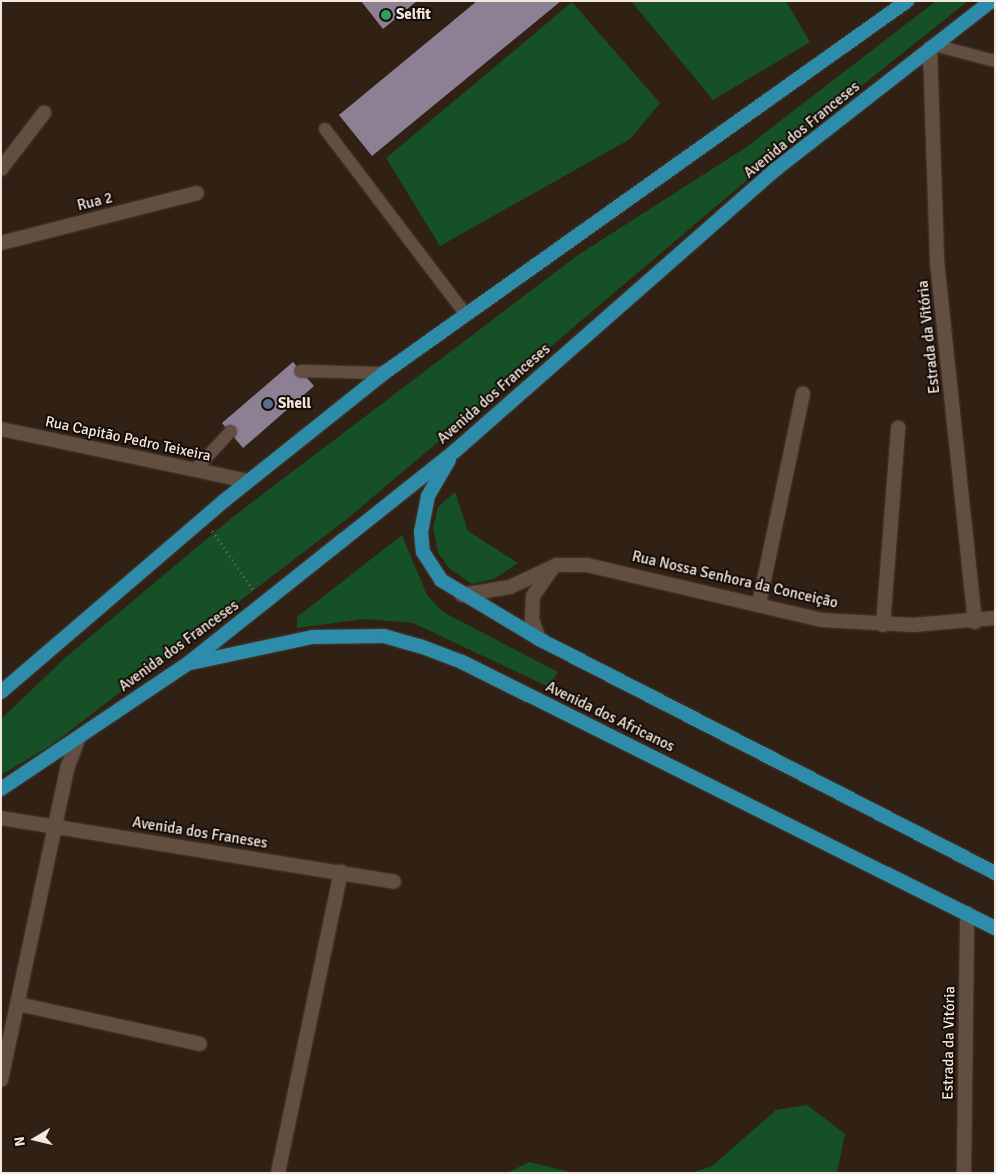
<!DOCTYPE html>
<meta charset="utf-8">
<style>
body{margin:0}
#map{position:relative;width:996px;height:1174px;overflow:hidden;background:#312014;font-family:Signika,sans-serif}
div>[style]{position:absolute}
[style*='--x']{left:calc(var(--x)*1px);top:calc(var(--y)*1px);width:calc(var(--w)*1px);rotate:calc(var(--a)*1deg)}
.green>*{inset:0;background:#155026}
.building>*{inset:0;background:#8d8095}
.path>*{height:3px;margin-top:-1.5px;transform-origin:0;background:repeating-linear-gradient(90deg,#7d6e63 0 1px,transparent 0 5px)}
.roads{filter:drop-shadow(0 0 1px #493b32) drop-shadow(0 0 1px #493b32)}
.service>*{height:12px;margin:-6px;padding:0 6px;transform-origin:6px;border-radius:6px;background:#624f41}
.minor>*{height:14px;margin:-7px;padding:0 7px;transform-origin:7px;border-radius:7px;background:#624f41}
.primary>*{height:14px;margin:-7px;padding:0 7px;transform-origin:7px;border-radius:7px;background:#2e8cab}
.dots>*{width:14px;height:14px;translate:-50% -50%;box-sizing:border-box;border:2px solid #140c07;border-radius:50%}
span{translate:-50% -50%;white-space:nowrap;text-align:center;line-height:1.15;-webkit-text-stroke:4px #140c07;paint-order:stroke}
.poi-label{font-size:15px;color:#f3e7de;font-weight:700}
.left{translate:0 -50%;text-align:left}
.street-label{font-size:15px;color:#f3e7de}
.frame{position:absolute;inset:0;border:2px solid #f3e7de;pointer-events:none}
.north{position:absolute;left:10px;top:1114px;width:50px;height:50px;-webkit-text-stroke:4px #140c07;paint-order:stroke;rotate:261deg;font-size:14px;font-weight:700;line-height:20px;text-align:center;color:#f3e7de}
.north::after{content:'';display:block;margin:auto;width:18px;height:22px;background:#f3e7de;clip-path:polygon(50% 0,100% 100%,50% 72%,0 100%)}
</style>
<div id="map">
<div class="green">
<div style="clip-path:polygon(631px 1px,786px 1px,810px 42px,713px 100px)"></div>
<div style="clip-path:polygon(936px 1px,968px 1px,811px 126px,347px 519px,50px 746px,1px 775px,1px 719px,65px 658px,234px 516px,578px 255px,745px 148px)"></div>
<div style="clip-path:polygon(572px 2px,660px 103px,630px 139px,440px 246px,386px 158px)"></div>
<div style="clip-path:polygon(455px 492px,468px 531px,518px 563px,494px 579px,472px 584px,449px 568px,438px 553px,433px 527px,438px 507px)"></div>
<div style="clip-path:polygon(402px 535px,427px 595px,443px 612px,558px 672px,549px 687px,413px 623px,364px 619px,297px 628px,297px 617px)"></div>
<div style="clip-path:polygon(807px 1105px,845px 1134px,837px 1173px,691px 1173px,712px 1166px,776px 1110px)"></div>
<div style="clip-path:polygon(529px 1162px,574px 1173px,507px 1173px)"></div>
</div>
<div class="building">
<div style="clip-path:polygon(361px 1px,417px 1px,383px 29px)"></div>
<div style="clip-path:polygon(477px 1px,561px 1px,372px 156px,339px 115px)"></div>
<div style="clip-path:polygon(293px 362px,314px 386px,243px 448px,222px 423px)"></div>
</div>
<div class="path">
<div style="--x:212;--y:531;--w:71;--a:54.7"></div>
</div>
<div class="roads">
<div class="service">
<div style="--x:934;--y:45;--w:63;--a:14.7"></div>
<div style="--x:325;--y:129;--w:233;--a:52.8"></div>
<div style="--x:301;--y:371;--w:83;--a:1.4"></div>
<div style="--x:195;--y:470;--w:52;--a:-47.4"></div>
</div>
<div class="minor">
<div style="--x:930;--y:48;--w:213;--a:88.1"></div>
<div style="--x:937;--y:261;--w:363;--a:84"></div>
<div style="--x:1;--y:169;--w:71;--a:-52.5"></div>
<div style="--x:1;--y:243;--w:202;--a:-14.3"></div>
<div style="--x:1;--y:429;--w:252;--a:11.9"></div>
<div style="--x:462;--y:595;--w:49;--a:-9.5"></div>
<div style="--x:510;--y:587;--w:52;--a:-25.1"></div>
<div style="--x:557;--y:565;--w:30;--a:0"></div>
<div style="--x:587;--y:565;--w:241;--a:13.2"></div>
<div style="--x:822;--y:620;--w:91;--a:3.1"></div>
<div style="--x:913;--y:625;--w:82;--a:-4.9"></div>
<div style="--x:759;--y:604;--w:215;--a:-78.2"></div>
<div style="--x:883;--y:625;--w:198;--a:-85.6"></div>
<div style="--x:539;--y:639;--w:20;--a:-110"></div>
<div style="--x:532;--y:620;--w:24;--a:-88"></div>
<div style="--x:533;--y:596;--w:32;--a:-55"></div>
<div style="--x:1;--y:818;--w:398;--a:9.2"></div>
<div style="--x:18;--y:1004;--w:186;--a:12.4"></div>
<div style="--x:1;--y:1080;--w:321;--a:-78"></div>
<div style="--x:68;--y:766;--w:31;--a:-69"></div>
<div style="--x:278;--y:1173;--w:308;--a:-78.2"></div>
<div style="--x:964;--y:1173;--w:260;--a:-89.3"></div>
</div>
<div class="primary">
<div style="--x:449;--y:460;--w:42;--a:120.3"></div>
<div style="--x:428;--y:496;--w:36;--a:101"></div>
<div style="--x:421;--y:531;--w:21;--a:85"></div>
<div style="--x:423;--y:552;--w:33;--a:57"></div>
<div style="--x:441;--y:580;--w:114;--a:31"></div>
<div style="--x:539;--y:639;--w:513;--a:27.16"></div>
<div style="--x:191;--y:663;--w:124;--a:-12.1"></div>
<div style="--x:312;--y:637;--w:72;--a:-0.8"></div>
<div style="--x:384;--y:636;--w:37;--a:16"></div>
<div style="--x:420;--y:646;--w:45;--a:20.9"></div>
<div style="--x:462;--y:662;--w:596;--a:26.52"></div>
<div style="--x:1;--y:692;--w:295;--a:-40.6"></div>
<div style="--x:225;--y:500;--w:203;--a:-38.6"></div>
<div style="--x:384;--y:373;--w:642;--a:-35.42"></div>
<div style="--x:1;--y:789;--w:224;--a:-33.9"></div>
<div style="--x:187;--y:664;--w:199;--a:-38.5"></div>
<div style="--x:343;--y:540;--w:143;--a:-38.5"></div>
<div style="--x:455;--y:451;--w:426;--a:-41.3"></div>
<div style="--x:775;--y:170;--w:274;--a:-38"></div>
</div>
</div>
<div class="dots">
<div style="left:386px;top:15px;background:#2e9e5b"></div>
<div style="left:268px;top:404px;background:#5c6f8a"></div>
</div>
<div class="poi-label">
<span class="left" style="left:396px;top:15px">Selfit</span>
<span class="left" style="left:278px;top:404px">Shell</span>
</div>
<div class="street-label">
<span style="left:802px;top:130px;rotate:-39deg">Avenida dos Franceses</span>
<span style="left:95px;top:202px;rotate:-14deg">Rua 2</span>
<span style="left:929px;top:337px;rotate:-96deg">Estrada da Vitória</span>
<span style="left:494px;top:394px;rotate:-41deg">Avenida dos Franceses</span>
<span style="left:128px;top:439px;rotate:12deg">Rua Capitão Pedro Teixeira</span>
<span style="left:735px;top:580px;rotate:13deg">Rua Nossa Senhora da Conceição</span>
<span style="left:179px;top:646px;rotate:-36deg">Avenida dos Franceses</span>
<span style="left:610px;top:717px;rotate:26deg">Avenida dos Africanos</span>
<span style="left:200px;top:833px;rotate:9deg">Avenida dos Franeses</span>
<span style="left:949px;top:1043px;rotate:-89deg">Estrada da Vitória</span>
</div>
<div class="frame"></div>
<div class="north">N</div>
</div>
